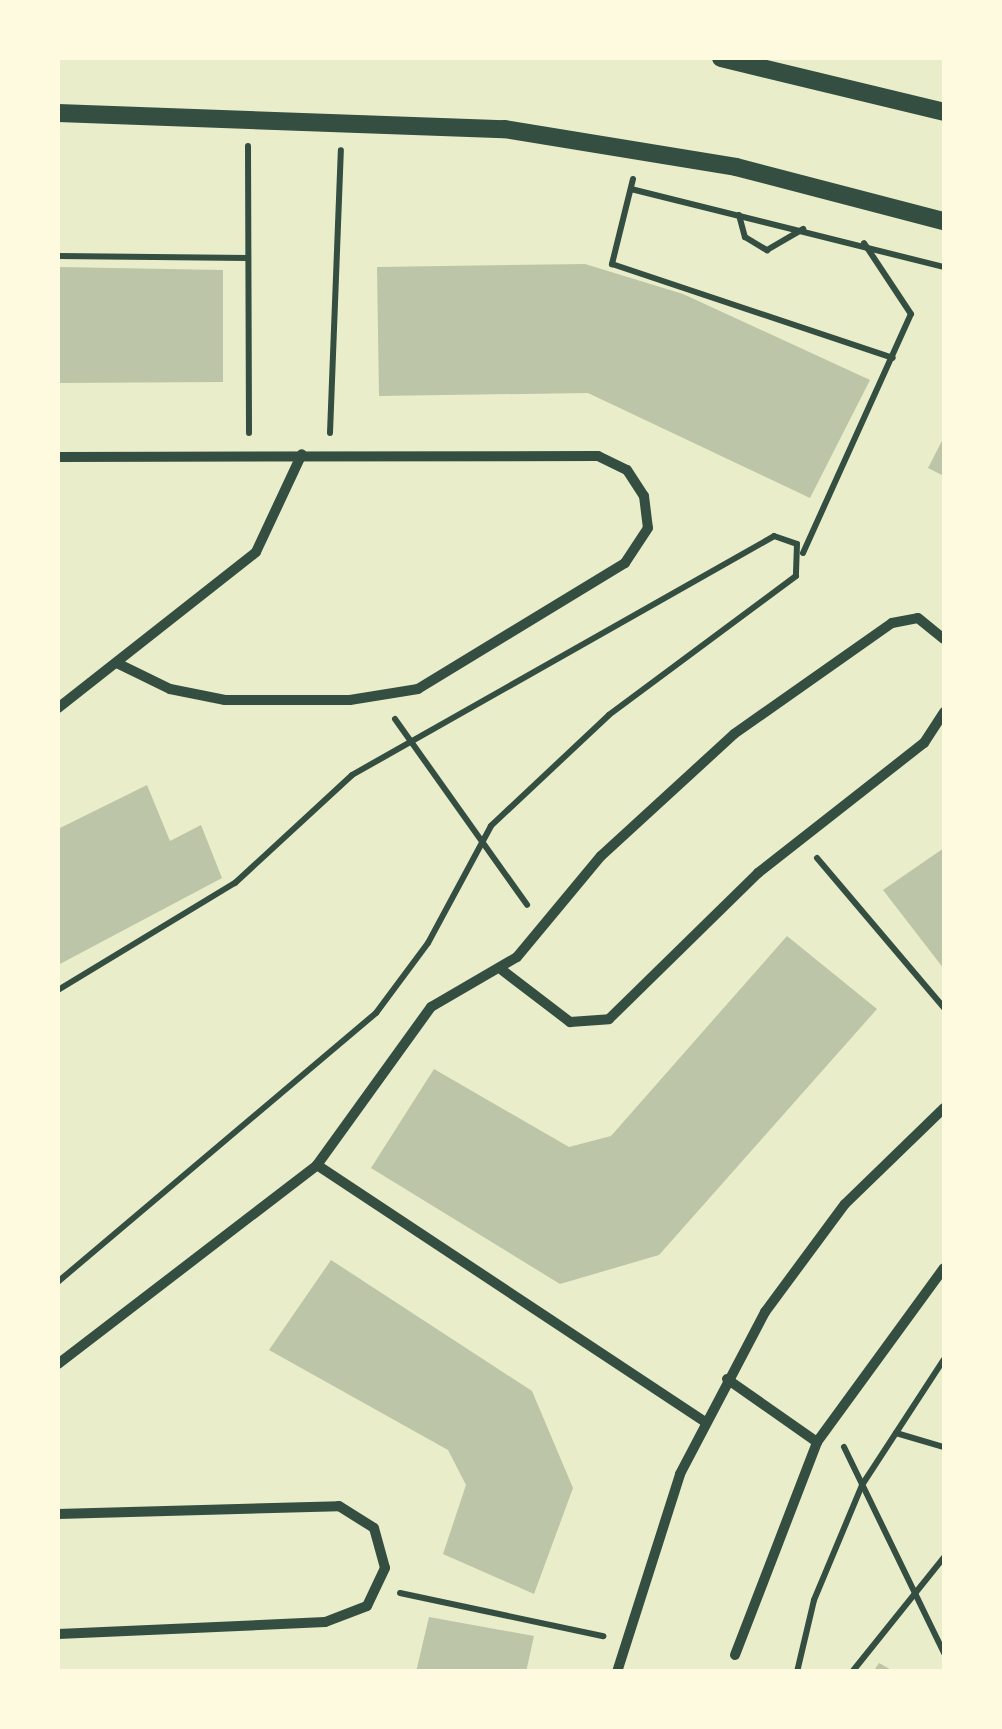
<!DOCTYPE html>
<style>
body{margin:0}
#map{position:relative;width:1002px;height:1729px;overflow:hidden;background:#e9edc9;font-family:"Nunito Sans",sans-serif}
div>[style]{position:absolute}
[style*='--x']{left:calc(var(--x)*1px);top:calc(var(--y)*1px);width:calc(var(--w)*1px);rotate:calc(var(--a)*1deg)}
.building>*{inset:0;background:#bcc5a7}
.path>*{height:6px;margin:-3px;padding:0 3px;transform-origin:3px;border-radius:3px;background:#344e41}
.minor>*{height:10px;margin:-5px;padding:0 5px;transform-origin:5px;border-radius:5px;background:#344e41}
.tertiary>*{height:18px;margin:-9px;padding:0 9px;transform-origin:9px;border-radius:9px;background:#344e41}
span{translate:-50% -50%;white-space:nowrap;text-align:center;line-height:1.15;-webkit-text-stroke:8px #fefae0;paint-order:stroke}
.frame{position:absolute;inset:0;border:60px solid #fefae0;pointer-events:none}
</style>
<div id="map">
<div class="building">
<div style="clip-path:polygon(585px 264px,683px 294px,870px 380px,810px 498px,588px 393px,379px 396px,377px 267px)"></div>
<div style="clip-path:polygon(58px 267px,223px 270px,223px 382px,58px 383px)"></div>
<div style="clip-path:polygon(944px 437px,944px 476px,928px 468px)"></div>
<div style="clip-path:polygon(147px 785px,170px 841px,201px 825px,222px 878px,58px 965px,58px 829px)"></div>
<div style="clip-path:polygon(944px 848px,944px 969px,883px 890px)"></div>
<div style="clip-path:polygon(787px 936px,877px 1009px,659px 1255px,560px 1284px,371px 1168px,434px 1069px,569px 1147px,611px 1136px)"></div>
<div style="clip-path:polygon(331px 1260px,532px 1391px,573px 1488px,534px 1594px,443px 1554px,466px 1485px,448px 1450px,269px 1350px)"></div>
<div style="clip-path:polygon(429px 1617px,534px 1636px,526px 1672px,416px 1672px)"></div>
<div style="clip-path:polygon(879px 1663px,895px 1672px,873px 1672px)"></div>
</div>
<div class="path">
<div style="--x:248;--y:146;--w:287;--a:89.8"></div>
<div style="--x:633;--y:179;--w:88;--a:103.9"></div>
<div style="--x:612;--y:264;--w:296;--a:18.5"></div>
<div style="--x:631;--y:189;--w:323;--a:14"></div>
<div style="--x:739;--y:215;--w:23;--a:75"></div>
<div style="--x:745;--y:237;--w:26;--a:31"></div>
<div style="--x:767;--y:250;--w:42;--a:-30.3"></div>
<div style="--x:58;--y:256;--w:190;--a:0.6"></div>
<div style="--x:330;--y:433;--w:283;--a:-87.8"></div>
<div style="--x:803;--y:553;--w:262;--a:-65.7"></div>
<div style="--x:911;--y:314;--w:85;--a:-123.5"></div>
<div style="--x:395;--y:719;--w:228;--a:54.6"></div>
<div style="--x:817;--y:858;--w:197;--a:49.7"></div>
<div style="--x:58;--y:990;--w:207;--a:-31.2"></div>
<div style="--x:235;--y:883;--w:159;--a:-42.7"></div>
<div style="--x:352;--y:775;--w:485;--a:-29.5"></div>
<div style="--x:774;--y:536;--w:24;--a:19"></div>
<div style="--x:797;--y:544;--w:32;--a:92"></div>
<div style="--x:796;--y:576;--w:233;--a:143.4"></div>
<div style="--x:609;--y:715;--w:162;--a:136.8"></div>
<div style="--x:491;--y:826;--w:133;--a:118.3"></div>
<div style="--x:428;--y:943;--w:87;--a:126.6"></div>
<div style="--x:376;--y:1013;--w:417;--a:139.8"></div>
<div style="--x:896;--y:1433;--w:50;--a:16.3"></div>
<div style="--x:844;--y:1447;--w:229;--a:64.1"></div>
<div style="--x:400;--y:1593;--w:208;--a:12"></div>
<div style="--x:797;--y:1672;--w:74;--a:-76.7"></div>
<div style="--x:814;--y:1600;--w:125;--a:-67.3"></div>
<div style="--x:862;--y:1485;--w:150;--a:-56.9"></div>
<div style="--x:852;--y:1672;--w:147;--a:-51.3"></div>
</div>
<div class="minor">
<div style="--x:58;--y:457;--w:540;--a:-0.11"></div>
<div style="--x:598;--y:456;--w:32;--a:26"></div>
<div style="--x:627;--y:470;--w:31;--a:57"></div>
<div style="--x:644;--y:496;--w:32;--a:83"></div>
<div style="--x:648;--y:528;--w:42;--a:123.3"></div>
<div style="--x:625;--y:563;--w:242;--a:148.7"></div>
<div style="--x:418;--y:689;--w:69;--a:170.8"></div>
<div style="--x:350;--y:700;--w:125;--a:180"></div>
<div style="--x:225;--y:700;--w:56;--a:-168.7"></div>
<div style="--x:170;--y:689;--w:57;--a:-153.9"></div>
<div style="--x:58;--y:708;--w:252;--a:-38.2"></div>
<div style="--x:256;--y:552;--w:108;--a:-64.9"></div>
<div style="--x:502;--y:970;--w:86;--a:37.4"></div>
<div style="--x:570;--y:1022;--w:39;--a:-4"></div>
<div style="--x:609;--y:1019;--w:209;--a:-44.4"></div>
<div style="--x:758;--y:873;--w:211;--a:-38.1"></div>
<div style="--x:924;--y:743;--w:37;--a:-57"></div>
<div style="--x:317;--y:1165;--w:464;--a:33.5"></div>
<div style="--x:58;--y:1364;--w:327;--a:-37.5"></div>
<div style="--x:317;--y:1165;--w:195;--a:-54.2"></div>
<div style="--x:431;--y:1007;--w:99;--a:-30.2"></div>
<div style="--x:517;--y:957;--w:131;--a:-50.3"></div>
<div style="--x:601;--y:856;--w:180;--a:-42.5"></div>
<div style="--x:734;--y:734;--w:193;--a:-35.1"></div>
<div style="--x:892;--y:623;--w:26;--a:-11"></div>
<div style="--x:918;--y:618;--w:33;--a:39"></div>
<div style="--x:727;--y:1379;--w:110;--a:35"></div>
<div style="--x:58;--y:1514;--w:281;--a:-1.6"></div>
<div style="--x:339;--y:1506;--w:41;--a:32.2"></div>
<div style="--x:374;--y:1528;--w:41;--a:74.6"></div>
<div style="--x:385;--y:1568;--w:42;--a:115.3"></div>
<div style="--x:367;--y:1606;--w:45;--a:159.1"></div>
<div style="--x:325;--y:1622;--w:267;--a:177.4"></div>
<div style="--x:735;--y:1655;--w:228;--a:-68.9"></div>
<div style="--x:817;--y:1442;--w:215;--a:-53.9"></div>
<div style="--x:617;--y:1672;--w:208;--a:-72.3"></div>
<div style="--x:680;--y:1474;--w:183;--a:-62.3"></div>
<div style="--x:765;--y:1312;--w:134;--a:-53.5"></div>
<div style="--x:845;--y:1204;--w:138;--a:-44.1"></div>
</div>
<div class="tertiary">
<div style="--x:721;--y:58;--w:229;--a:13.6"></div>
<div style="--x:58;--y:113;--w:446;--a:2.1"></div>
<div style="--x:504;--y:129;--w:235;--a:9.3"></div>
<div style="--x:736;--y:167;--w:215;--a:14.6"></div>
</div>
<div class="frame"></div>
</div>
